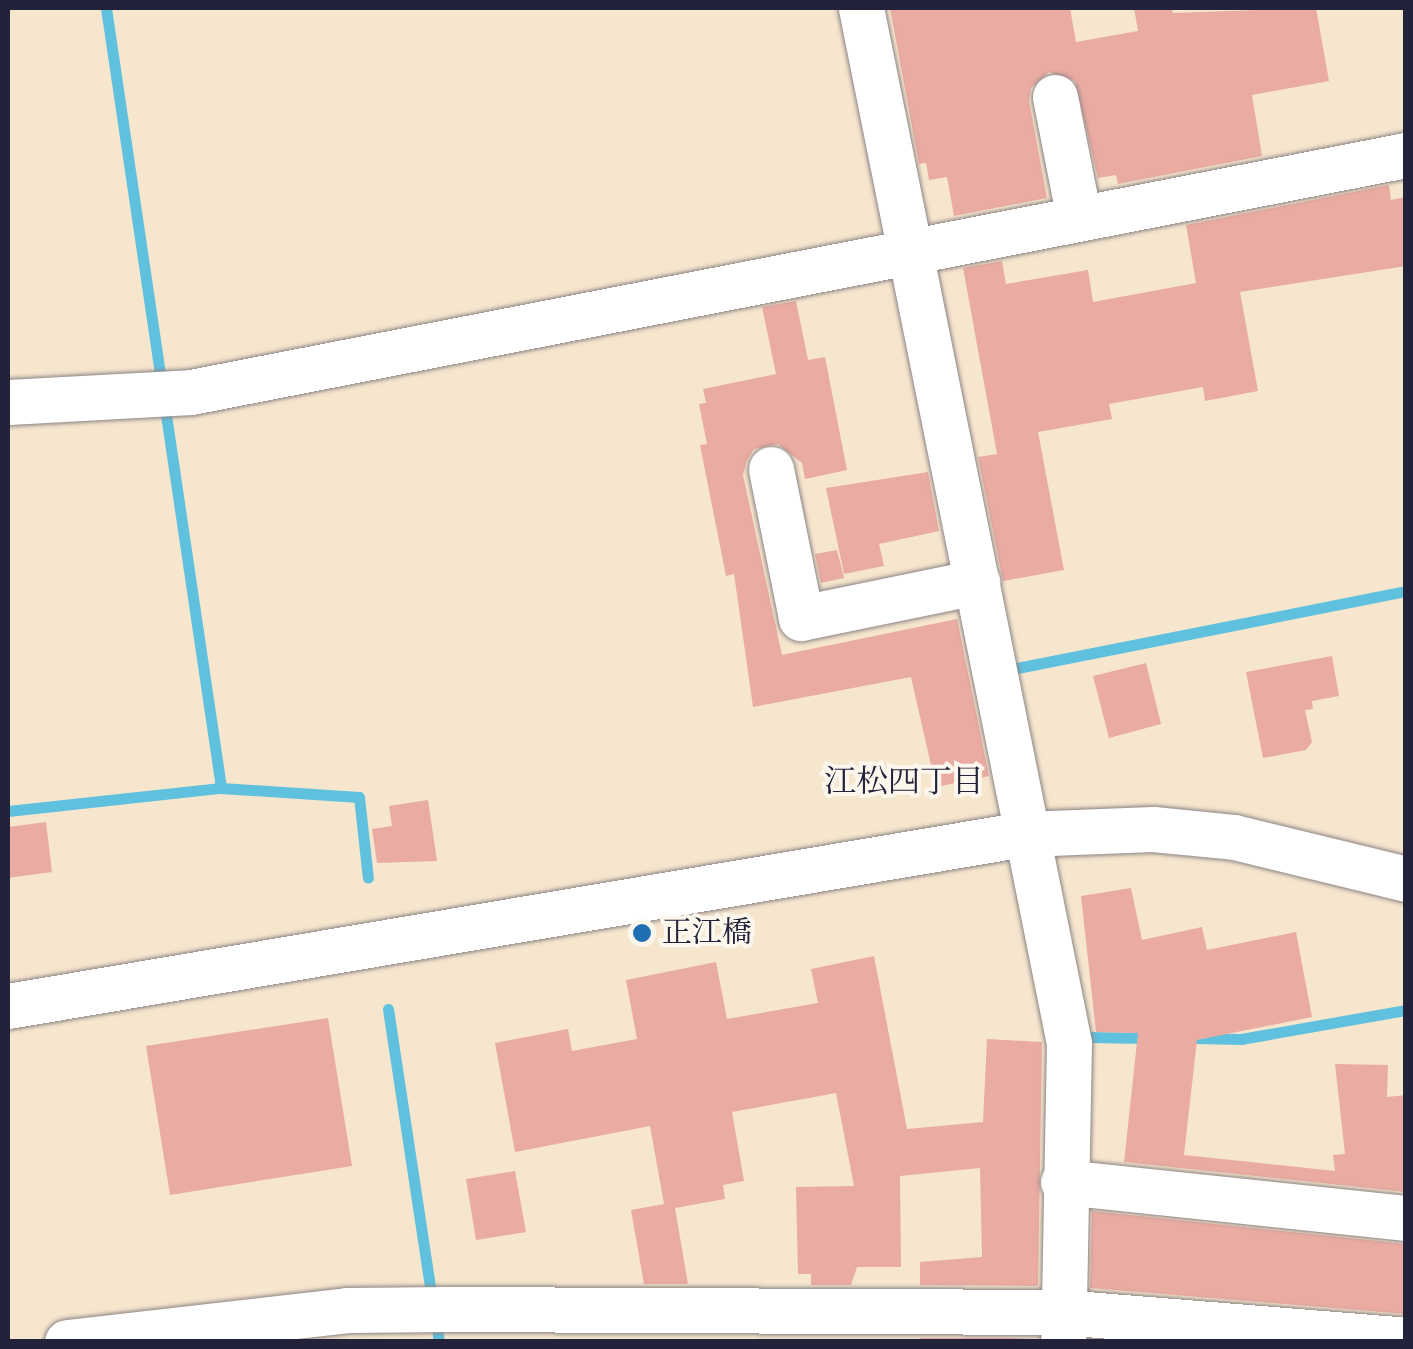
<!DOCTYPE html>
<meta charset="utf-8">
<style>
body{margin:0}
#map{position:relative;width:1413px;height:1349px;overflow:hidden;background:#f6e6ce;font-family:"IM FELL French Canon","Noto Serif JP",serif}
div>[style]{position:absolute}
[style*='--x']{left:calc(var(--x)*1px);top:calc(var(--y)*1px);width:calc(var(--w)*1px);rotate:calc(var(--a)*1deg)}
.stream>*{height:11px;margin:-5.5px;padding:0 5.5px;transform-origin:5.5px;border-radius:5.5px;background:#60c1df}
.building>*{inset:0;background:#eaaba2}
.roads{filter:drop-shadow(0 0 2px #8c8484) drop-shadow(0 0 2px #8c8484)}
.minor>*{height:45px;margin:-22.5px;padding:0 22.5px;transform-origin:22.5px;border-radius:22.5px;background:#fff}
.dots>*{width:28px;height:28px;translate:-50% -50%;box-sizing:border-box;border:5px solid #fbf7ec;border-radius:50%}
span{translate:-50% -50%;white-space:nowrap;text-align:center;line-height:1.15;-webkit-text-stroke:8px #fbf7ec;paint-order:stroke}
.poi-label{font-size:30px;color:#22223b}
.left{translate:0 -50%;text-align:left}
.neighbourhood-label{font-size:32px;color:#22223b}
.frame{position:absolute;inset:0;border:10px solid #22223b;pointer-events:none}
</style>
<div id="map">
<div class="stream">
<div style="--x:106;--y:8;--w:377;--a:81.6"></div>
<div style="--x:165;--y:408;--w:384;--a:81.6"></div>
<div style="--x:1017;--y:668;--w:397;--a:-11.2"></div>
<div style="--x:8;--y:811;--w:214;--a:-6.2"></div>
<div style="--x:221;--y:788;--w:138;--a:3.7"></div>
<div style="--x:359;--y:797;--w:81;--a:83.7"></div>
<div style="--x:388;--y:1009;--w:294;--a:81.4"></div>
<div style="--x:1087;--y:1037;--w:62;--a:0.9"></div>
<div style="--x:1192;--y:1038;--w:49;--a:1.2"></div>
<div style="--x:1241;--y:1039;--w:168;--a:-10"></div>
<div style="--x:436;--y:1319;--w:23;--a:83"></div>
</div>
<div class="building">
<div style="clip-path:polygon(890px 8px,1070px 8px,1076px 42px,1138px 31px,1134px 8px,1172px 8px,1173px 13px,1316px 8px,1329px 81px,1252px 95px,1262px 156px,1118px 184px,1116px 175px,1098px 178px,1075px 81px,1049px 72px,1031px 88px,1029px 101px,1047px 198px,954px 216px,947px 177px,929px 180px,926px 163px,919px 164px)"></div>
<div style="clip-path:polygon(1389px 185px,1391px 200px,1406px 197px,1406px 266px,1240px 292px,1258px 391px,1205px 401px,1203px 387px,1109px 404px,1112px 419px,1038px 432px,1064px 570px,1003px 581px,978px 457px,997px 454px,963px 268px,1002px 261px,1006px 284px,1088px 270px,1093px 302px,1196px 283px,1186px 225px)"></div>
<div style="clip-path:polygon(796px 301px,808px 360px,825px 357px,847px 470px,805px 479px,802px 463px,778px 444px,754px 449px,747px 460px,743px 475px,782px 655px,957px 619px,989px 776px,936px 787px,911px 677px,753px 707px,734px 574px,726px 576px,700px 445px,707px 444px,699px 404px,706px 403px,703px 389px,776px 374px,762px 307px)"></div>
<div style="clip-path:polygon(928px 472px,939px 531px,879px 544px,884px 566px,844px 574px,826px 488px)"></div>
<div style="clip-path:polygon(837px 550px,844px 578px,821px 583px,815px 554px)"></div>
<div style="clip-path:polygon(1332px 656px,1339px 696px,1312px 701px,1313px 709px,1305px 710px,1312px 742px,1306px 750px,1263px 758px,1246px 672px)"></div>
<div style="clip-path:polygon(1146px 663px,1161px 724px,1109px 738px,1093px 676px)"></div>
<div style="clip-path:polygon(428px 800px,437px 861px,377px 863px,372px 829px,392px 826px,389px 806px)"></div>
<div style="clip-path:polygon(46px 822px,52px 872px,8px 878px,8px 827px)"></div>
<div style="clip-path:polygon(1131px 888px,1142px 940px,1202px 927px,1207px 950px,1296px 932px,1312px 1017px,1197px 1040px,1184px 1155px,1335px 1171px,1333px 1155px,1345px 1154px,1335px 1064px,1388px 1065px,1387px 1097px,1406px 1095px,1406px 1192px,1124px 1162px,1138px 1033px,1096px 1032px,1081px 896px)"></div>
<div style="clip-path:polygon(874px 956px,907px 1129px,983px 1122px,987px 1039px,1042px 1042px,1038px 1286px,920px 1285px,920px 1262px,982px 1257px,980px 1168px,900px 1176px,901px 1267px,857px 1267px,851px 1285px,811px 1285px,811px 1274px,798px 1274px,796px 1187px,854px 1186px,836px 1093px,732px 1112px,744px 1181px,723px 1185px,725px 1199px,675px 1208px,688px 1284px,644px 1284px,631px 1210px,664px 1204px,650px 1126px,515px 1152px,495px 1043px,568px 1029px,572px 1051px,637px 1039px,626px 980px,716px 962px,727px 1019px,818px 1003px,811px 969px)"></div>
<div style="clip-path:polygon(328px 1018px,352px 1166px,170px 1195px,146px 1046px)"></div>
<div style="clip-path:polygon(515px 1171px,526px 1232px,476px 1240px,466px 1179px)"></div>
<div style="clip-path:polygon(1092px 1211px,1406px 1244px,1406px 1314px,1090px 1288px)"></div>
<div style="clip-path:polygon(920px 1338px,1037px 1338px,920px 1342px)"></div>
</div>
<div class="roads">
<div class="minor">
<div style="--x:861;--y:8;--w:1056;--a:78.64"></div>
<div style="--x:1069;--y:1043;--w:299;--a:91.1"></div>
<div style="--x:1055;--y:97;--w:123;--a:78.8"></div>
<div style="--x:8;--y:402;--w:183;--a:-3.1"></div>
<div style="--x:191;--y:392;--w:1238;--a:-11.04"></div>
<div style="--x:771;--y:469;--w:152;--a:78.6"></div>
<div style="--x:801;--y:618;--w:180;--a:-11.6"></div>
<div style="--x:8;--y:1006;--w:1030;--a:-9.61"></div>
<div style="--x:1024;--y:834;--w:129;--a:-2.2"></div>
<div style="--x:1153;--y:829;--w:81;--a:5.6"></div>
<div style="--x:1234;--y:837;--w:177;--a:13.7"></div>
<div style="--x:1063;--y:1182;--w:345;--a:6"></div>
<div style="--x:67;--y:1342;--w:282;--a:-6.5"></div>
<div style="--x:347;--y:1310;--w:102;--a:-0.6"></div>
<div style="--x:449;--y:1309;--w:612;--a:0.28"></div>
<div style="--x:1061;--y:1312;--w:346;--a:4.6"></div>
</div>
</div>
<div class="dots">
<div style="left:642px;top:933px;background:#1f6fb2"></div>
</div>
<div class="poi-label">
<span class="left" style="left:662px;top:933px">正江橋</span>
</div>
<div class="neighbourhood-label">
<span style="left:904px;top:782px">江松四丁目</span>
</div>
<div class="frame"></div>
</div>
